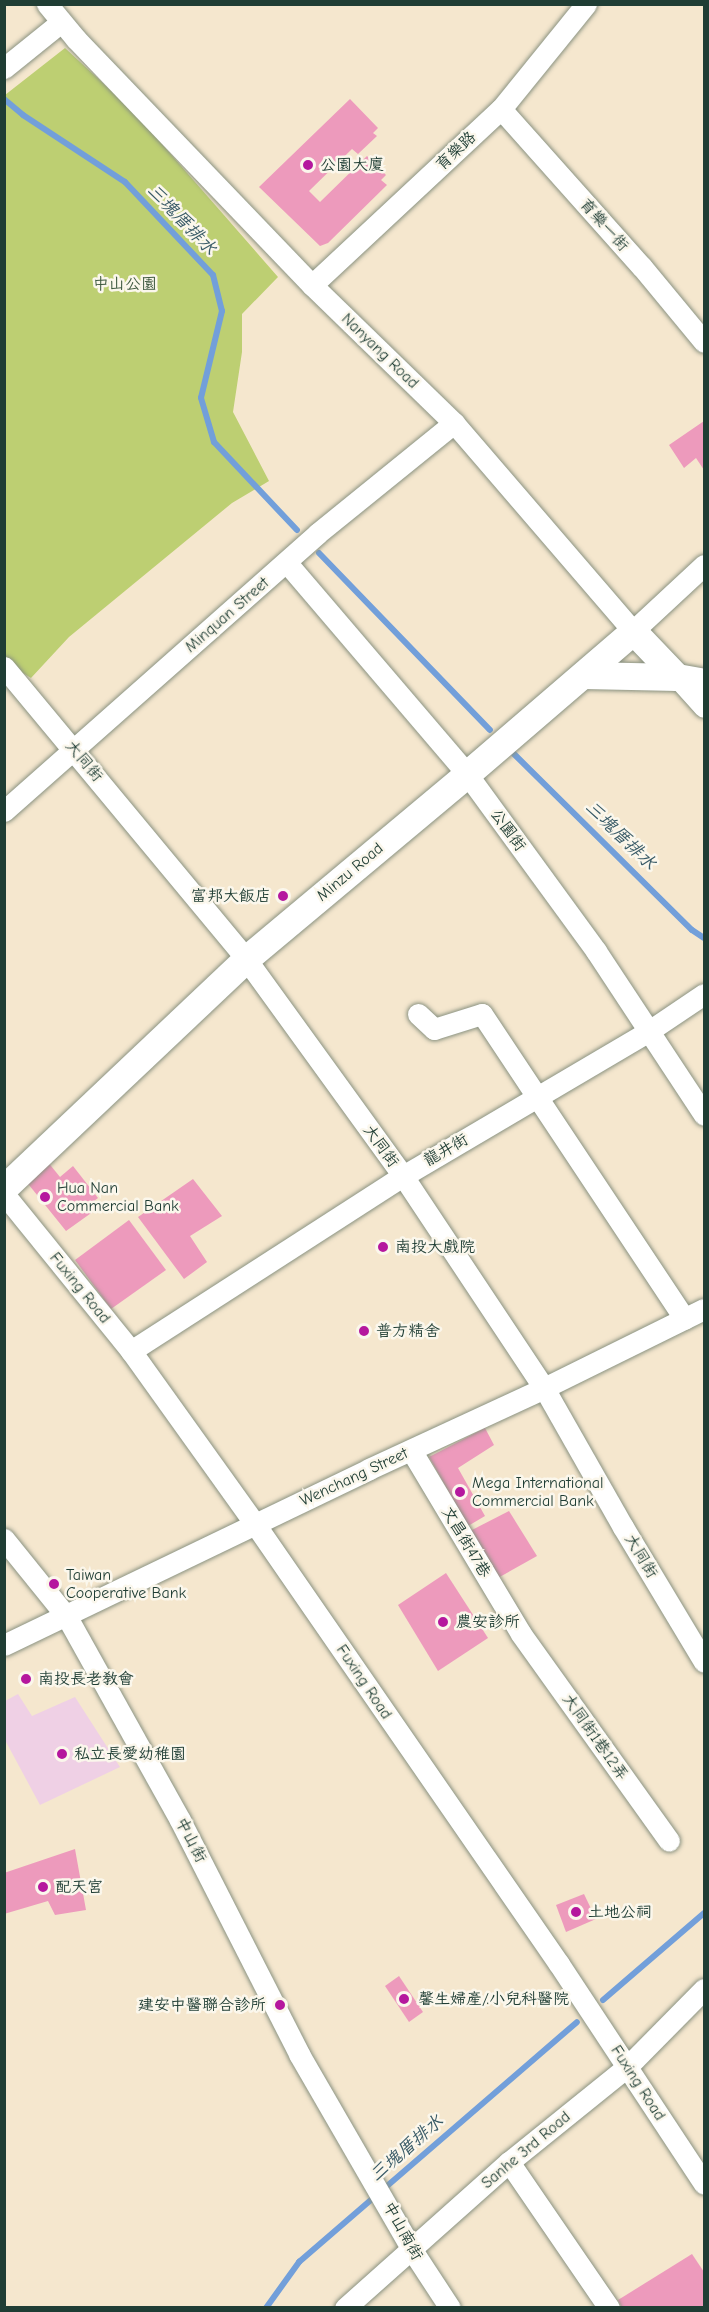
<!DOCTYPE html>
<meta charset="utf-8">
<style>
body{margin:0}
#map{position:relative;width:709px;height:2312px;overflow:hidden;background:#f5e7ce;font-family:"Comic Neue","LXGW WenKai TC",sans-serif}
div>[style]{position:absolute}
[style*='--x']{left:calc(var(--x)*1px);top:calc(var(--y)*1px);width:calc(var(--w)*1px);rotate:calc(var(--a)*1deg)}
.built>*{inset:0;background:#efd0e5}
.green>*{inset:0;background:#bdcf72}
.stream>*{height:6px;margin:-3px;padding:0 3px;transform-origin:3px;border-radius:3px;background:#729fda}
.building>*{inset:0;background:#ed9abc}
.roads{filter:drop-shadow(0 0 2px #8a9281) drop-shadow(0 0 2px #8a9281)}
.minor>*{height:21px;margin:-10.5px;padding:0 10.5px;transform-origin:10.5px;border-radius:10.5px;background:#fff}
.major>*{height:27px;margin:-13.5px;padding:0 13.5px;transform-origin:13.5px;border-radius:13.5px;background:#fff}
.dots>*{width:16px;height:16px;translate:-50% -50%;box-sizing:border-box;border:3px solid #fbf7ec;border-radius:50%}
span{translate:-50% -50%;white-space:nowrap;text-align:center;line-height:1.15;-webkit-text-stroke:5px #fbf7ec;paint-order:stroke}
.street-label{font-size:16px;color:#1f3d34}
.poi-label{font-size:16px;color:#1f3d34}
.left{translate:0 -50%;text-align:left}
.right{translate:-100% -50%;text-align:right}
.park-label{font-size:16px;color:#3f5a40}
.water-label{font-size:18px;color:#385a66;font-style:italic}
.frame{position:absolute;inset:0;border:6px solid #1f3d34;pointer-events:none}
</style>
<div id="map">
<div class="built">
<div style="clip-path:polygon(18px 1694px,32px 1716px,75px 1697px,120px 1767px,40px 1805px,5px 1740px,5px 1701px)"></div>
</div>
<div class="green">
<div style="clip-path:polygon(65px 48px,133px 111px,278px 277px,242px 314px,242px 352px,233px 412px,269px 481px,232px 503px,69px 637px,31px 678px,15px 668px,5px 655px,5px 95px)"></div>
</div>
<div class="stream">
<div style="--x:4;--y:99;--w:25;--a:40"></div>
<div style="--x:23;--y:115;--w:122;--a:33.3"></div>
<div style="--x:125;--y:182;--w:128;--a:46.6"></div>
<div style="--x:213;--y:275;--w:37;--a:76"></div>
<div style="--x:222;--y:311;--w:89;--a:103.6"></div>
<div style="--x:201;--y:398;--w:46;--a:73.5"></div>
<div style="--x:214;--y:442;--w:121;--a:46.7"></div>
<div style="--x:319;--y:553;--w:246;--a:46"></div>
<div style="--x:514;--y:754;--w:250;--a:44.7"></div>
<div style="--x:692;--y:930;--w:14;--a:34"></div>
<div style="--x:603;--y:2000;--w:133;--a:-40.7"></div>
<div style="--x:266;--y:2308;--w:57;--a:-54.3"></div>
<div style="--x:299;--y:2262;--w:367;--a:-40.8"></div>
</div>
<div class="building">
<div style="clip-path:polygon(350px 99px,378px 128px,373px 133px,377px 136px,358px 154px,352px 149px,309px 191px,320px 202px,367px 156px,386px 175px,381px 180px,387px 185px,328px 243px,320px 246px,259px 187px)"></div>
<div style="clip-path:polygon(704px 421px,704px 470px,696px 458px,684px 468px,669px 445px)"></div>
<div style="clip-path:polygon(47px 1161px,60px 1177px,73px 1166px,98px 1198px,90px 1204px,94px 1211px,66px 1231px,25px 1180px)"></div>
<div style="clip-path:polygon(193px 1179px,222px 1216px,190px 1236px,207px 1262px,184px 1279px,138px 1217px)"></div>
<div style="clip-path:polygon(129px 1220px,166px 1270px,111px 1309px,75px 1260px)"></div>
<div style="clip-path:polygon(485px 1428px,494px 1445px,458px 1468px,485px 1516px,468px 1526px,429px 1457px)"></div>
<div style="clip-path:polygon(509px 1511px,537px 1556px,496px 1579px,470px 1531px)"></div>
<div style="clip-path:polygon(446px 1573px,488px 1638px,438px 1671px,398px 1605px)"></div>
<div style="clip-path:polygon(75px 1849px,86px 1910px,55px 1915px,48px 1901px,4px 1914px,4px 1873px)"></div>
<div style="clip-path:polygon(584px 1894px,596px 1919px,566px 1932px,556px 1905px)"></div>
<div style="clip-path:polygon(399px 1976px,423px 2012px,409px 2022px,385px 1986px)"></div>
<div style="clip-path:polygon(692px 2254px,704px 2272px,704px 2308px,622px 2308px,618px 2300px)"></div>
</div>
<div class="roads">
<div class="minor">
<div style="--x:47;--y:4;--w:45;--a:50.4"></div>
<div style="--x:76;--y:39;--w:341;--a:46.2"></div>
<div style="--x:312;--y:285;--w:198;--a:44.2"></div>
<div style="--x:454;--y:423;--w:274;--a:49.3"></div>
<div style="--x:633;--y:631;--w:97;--a:-42.9"></div>
<div style="--x:4;--y:68;--w:73;--a:-38.9"></div>
<div style="--x:501;--y:109;--w:212;--a:48.3"></div>
<div style="--x:642;--y:267;--w:97;--a:50.4"></div>
<div style="--x:312;--y:285;--w:258;--a:-43"></div>
<div style="--x:501;--y:109;--w:135;--a:-51"></div>
<div style="--x:287;--y:563;--w:277;--a:49.5"></div>
<div style="--x:467;--y:774;--w:219;--a:53.9"></div>
<div style="--x:596;--y:951;--w:196;--a:56.6"></div>
<div style="--x:4;--y:667;--w:379;--a:50.3"></div>
<div style="--x:246;--y:959;--w:268;--a:54.1"></div>
<div style="--x:403;--y:1176;--w:255;--a:56.4"></div>
<div style="--x:544;--y:1388;--w:160;--a:60.4"></div>
<div style="--x:623;--y:1527;--w:157;--a:59"></div>
<div style="--x:677;--y:677;--w:40;--a:48"></div>
<div style="--x:4;--y:811;--w:419;--a:-41.5"></div>
<div style="--x:318;--y:533;--w:175;--a:-39"></div>
<div style="--x:418;--y:1014;--w:22;--a:43"></div>
<div style="--x:434;--y:1029;--w:50;--a:-17.4"></div>
<div style="--x:482;--y:1014;--w:366;--a:56.4"></div>
<div style="--x:4;--y:1194;--w:202;--a:51"></div>
<div style="--x:131;--y:1351;--w:213;--a:54.4"></div>
<div style="--x:255;--y:1524;--w:535;--a:55.36"></div>
<div style="--x:559;--y:1964;--w:263;--a:56.6"></div>
<div style="--x:131;--y:1351;--w:323;--a:-32.8"></div>
<div style="--x:403;--y:1176;--w:286;--a:-30.5"></div>
<div style="--x:649;--y:1031;--w:66;--a:-33.9"></div>
<div style="--x:411;--y:1450;--w:214;--a:59.1"></div>
<div style="--x:521;--y:1634;--w:254;--a:54.4"></div>
<div style="--x:4;--y:1539;--w:100;--a:51.1"></div>
<div style="--x:67;--y:1617;--w:232;--a:60.9"></div>
<div style="--x:180;--y:1820;--w:263;--a:63"></div>
<div style="--x:299;--y:2054;--w:226;--a:60"></div>
<div style="--x:412;--y:2250;--w:69;--a:56.8"></div>
<div style="--x:4;--y:1645;--w:405;--a:-25.7"></div>
<div style="--x:369;--y:1469;--w:193;--a:-24.8"></div>
<div style="--x:544;--y:1388;--w:178;--a:-26.3"></div>
<div style="--x:509;--y:2162;--w:177;--a:55.6"></div>
<div style="--x:345;--y:2308;--w:220;--a:-41.7"></div>
<div style="--x:509;--y:2162;--w:153;--a:-38.9"></div>
<div style="--x:628;--y:2066;--w:108;--a:-45.4"></div>
</div>
<div class="major">
<div style="--x:584;--y:675;--w:93;--a:1.2"></div>
<div style="--x:677;--y:677;--w:27;--a:10"></div>
<div style="--x:4;--y:1188;--w:333;--a:-43.4"></div>
<div style="--x:246;--y:959;--w:288;--a:-39.9"></div>
<div style="--x:467;--y:774;--w:219;--a:-40.7"></div>
<div style="--x:633;--y:631;--w:64;--a:46.3"></div>
</div>
</div>
<div class="dots">
<div style="left:308px;top:165px;background:#b5179e"></div>
<div style="left:283px;top:896px;background:#b5179e"></div>
<div style="left:45px;top:1197px;background:#b5179e"></div>
<div style="left:383px;top:1247px;background:#b5179e"></div>
<div style="left:364px;top:1331px;background:#b5179e"></div>
<div style="left:460px;top:1492px;background:#b5179e"></div>
<div style="left:54px;top:1584px;background:#b5179e"></div>
<div style="left:443px;top:1622px;background:#b5179e"></div>
<div style="left:26px;top:1679px;background:#b5179e"></div>
<div style="left:62px;top:1754px;background:#b5179e"></div>
<div style="left:43px;top:1887px;background:#b5179e"></div>
<div style="left:576px;top:1912px;background:#b5179e"></div>
<div style="left:404px;top:1999px;background:#b5179e"></div>
<div style="left:280px;top:2005px;background:#b5179e"></div>
</div>
<div class="street-label">
<span style="left:456px;top:151px;rotate:-43deg">育樂路</span>
<span style="left:604px;top:225px;rotate:48deg">育樂一街</span>
<span style="left:380px;top:351px;rotate:44deg">Nanyang Road</span>
<span style="left:227px;top:615px;rotate:-41deg">Minquan Street</span>
<span style="left:84px;top:761px;rotate:50deg">大同街</span>
<span style="left:508px;top:830px;rotate:54deg">公園街</span>
<span style="left:350px;top:872px;rotate:-40deg">Minzu Road</span>
<span style="left:381px;top:1146px;rotate:54deg">大同街</span>
<span style="left:446px;top:1150px;rotate:-30deg">龍井街</span>
<span style="left:80px;top:1288px;rotate:51deg">Fuxing Road</span>
<span style="left:354px;top:1477px;rotate:-25deg">Wenchang Street</span>
<span style="left:466px;top:1542px;rotate:59deg">文昌街47巷</span>
<span style="left:641px;top:1556px;rotate:59deg">大同街</span>
<span style="left:364px;top:1682px;rotate:56deg">Fuxing Road</span>
<span style="left:595px;top:1737px;rotate:55deg">大同街1巷12弄</span>
<span style="left:191px;top:1840px;rotate:63deg">中山街</span>
<span style="left:638px;top:2083px;rotate:57deg">Fuxing Road</span>
<span style="left:526px;top:2150px;rotate:-40deg">Sanhe 3rd Road</span>
<span style="left:403px;top:2231px;rotate:61deg">中山南街</span>
</div>
<div class="poi-label">
<span class="left" style="left:320px;top:165px">公園大廈</span>
<span class="right" style="left:271px;top:896px">富邦大飯店</span>
<span class="left" style="left:57px;top:1197px">Hua Nan<br>Commercial Bank</span>
<span class="left" style="left:395px;top:1247px">南投大戲院</span>
<span class="left" style="left:376px;top:1331px">普方精舍</span>
<span class="left" style="left:472px;top:1492px">Mega International<br>Commercial Bank</span>
<span class="left" style="left:66px;top:1584px">Taiwan<br>Cooperative Bank</span>
<span class="left" style="left:456px;top:1622px">農安診所</span>
<span class="left" style="left:38px;top:1679px">南投長老教會</span>
<span class="left" style="left:74px;top:1754px">私立長愛幼稚園</span>
<span class="left" style="left:55px;top:1887px">配天宮</span>
<span class="left" style="left:588px;top:1912px">土地公祠</span>
<span class="left" style="left:418px;top:1999px">馨生婦產/.小兒科醫院</span>
<span class="right" style="left:266px;top:2005px">建安中醫聯合診所</span>
</div>
<div class="park-label">
<span style="left:125px;top:284px">中山公園</span>
</div>
<div class="water-label">
<span style="left:181px;top:220px;rotate:46deg">三塊厝排水</span>
<span style="left:620px;top:836px;rotate:44deg">三塊厝排水</span>
<span style="left:407px;top:2149px;rotate:-41deg">三塊厝排水</span>
</div>
<div class="frame"></div>
</div>
